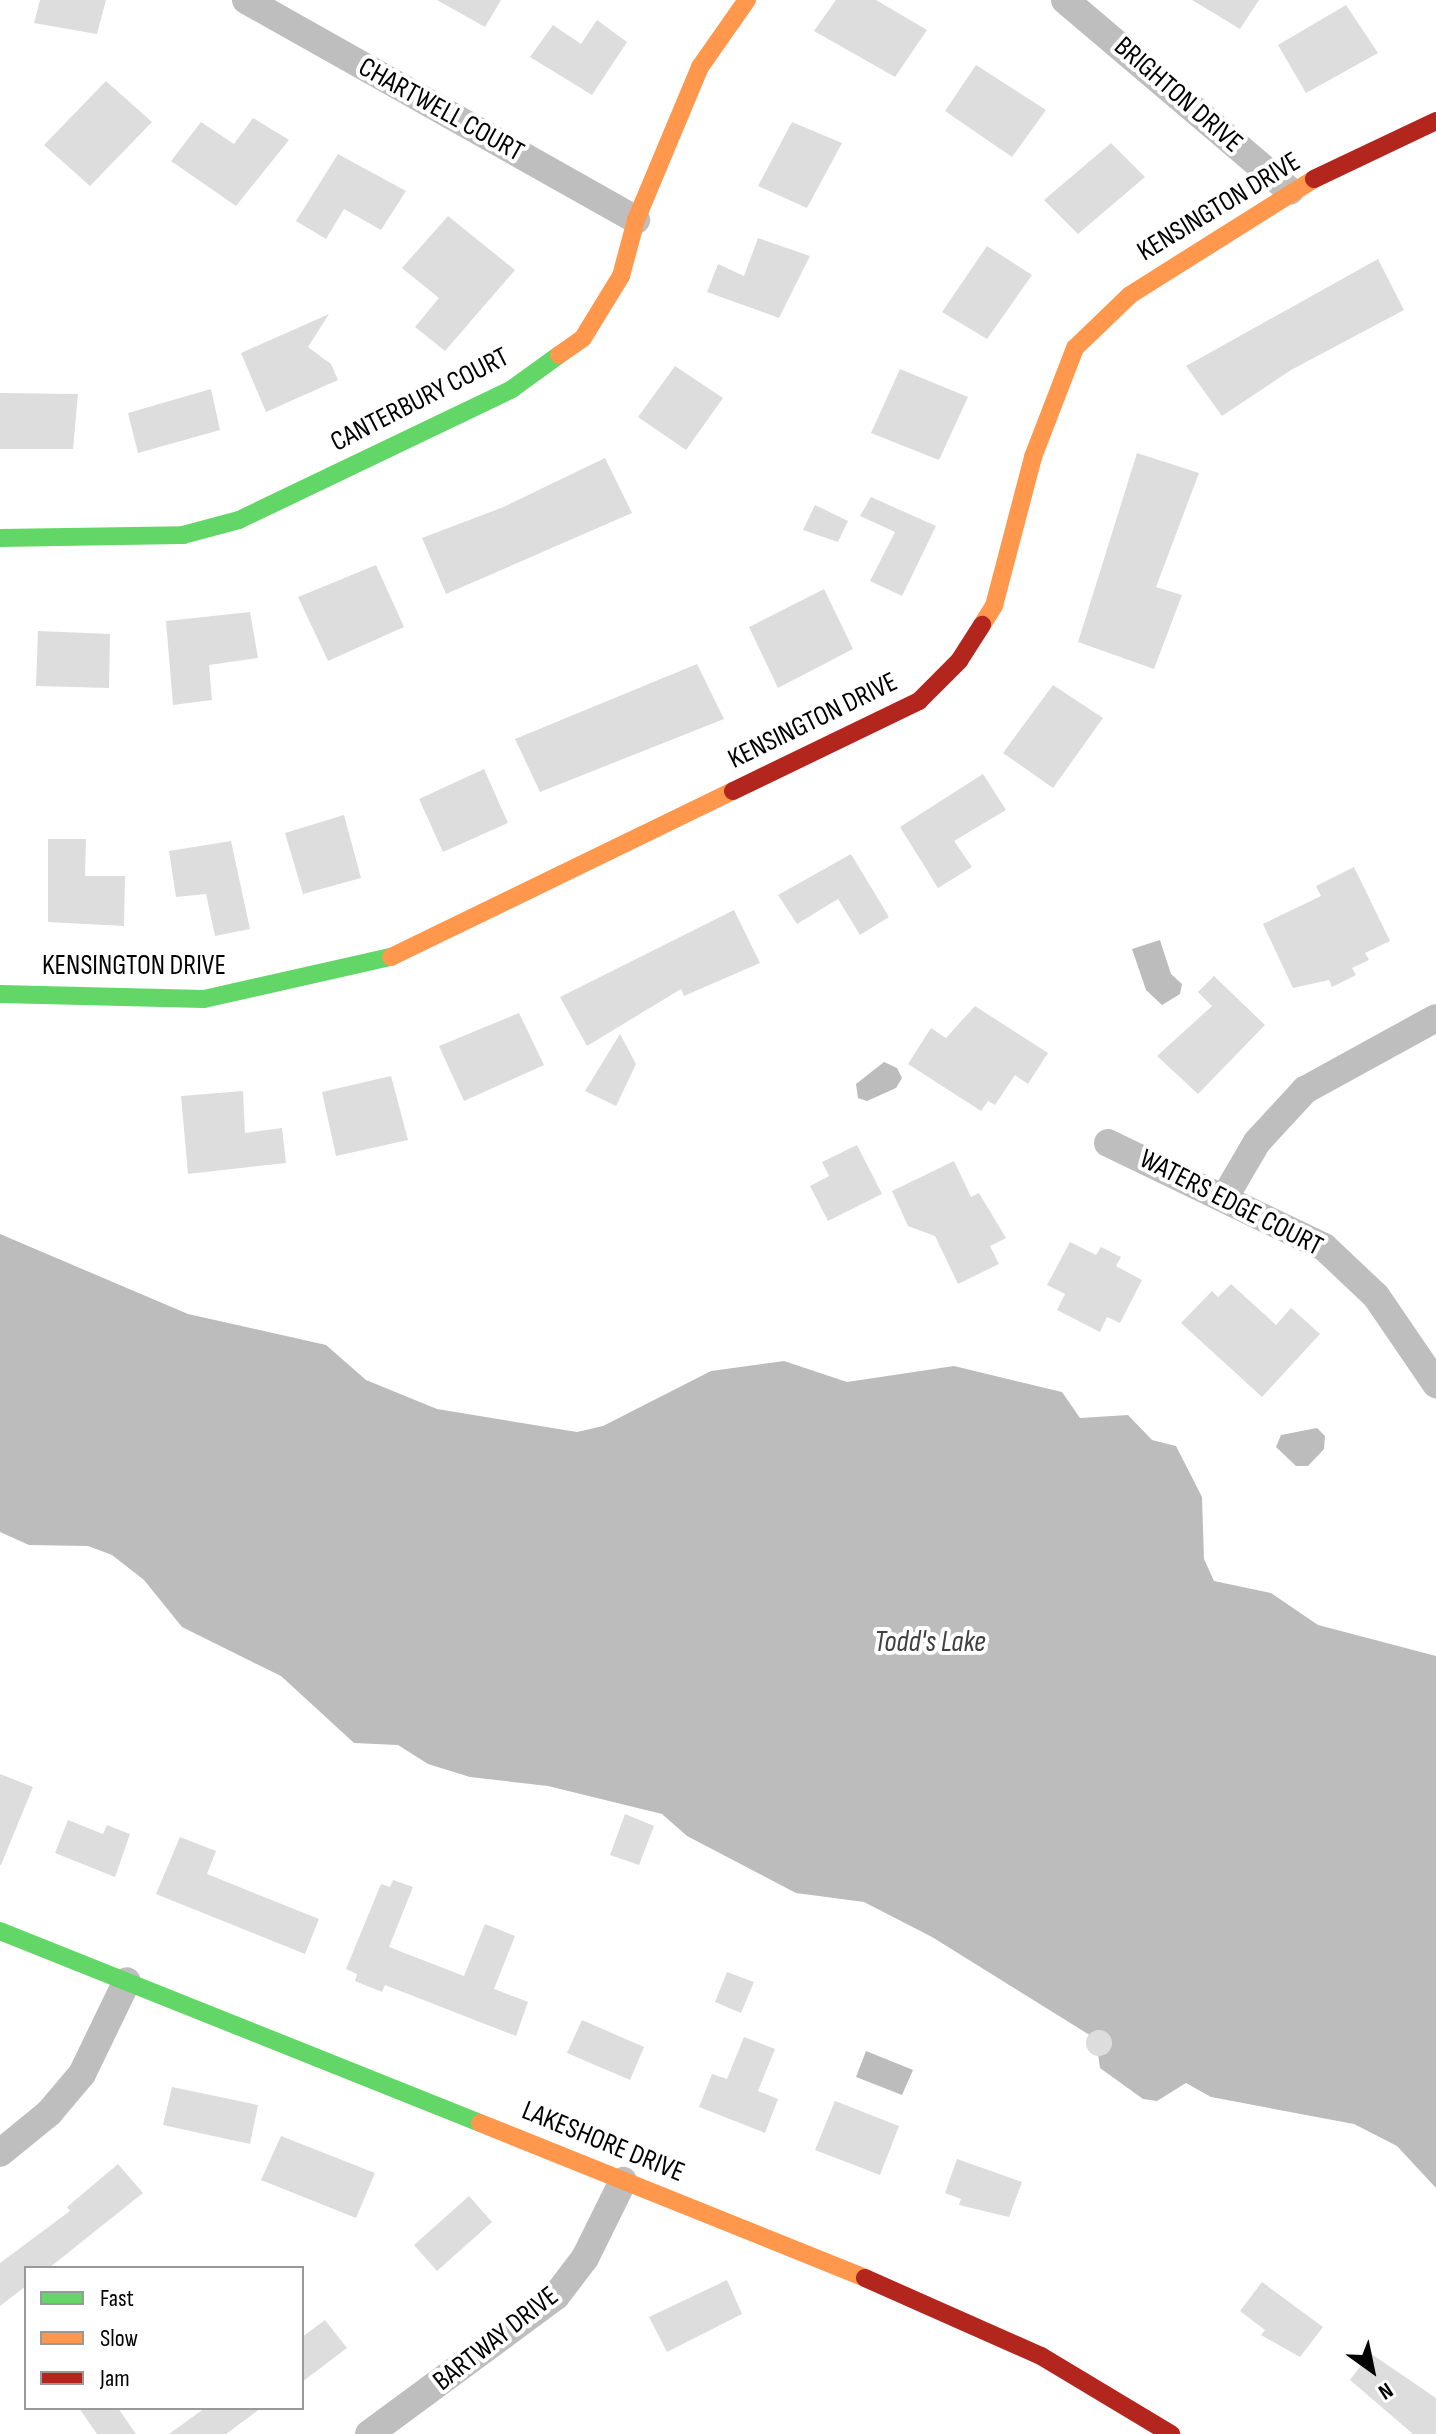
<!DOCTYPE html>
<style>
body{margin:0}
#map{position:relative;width:1436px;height:2434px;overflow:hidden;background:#fff;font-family:"Sofia Sans Condensed",sans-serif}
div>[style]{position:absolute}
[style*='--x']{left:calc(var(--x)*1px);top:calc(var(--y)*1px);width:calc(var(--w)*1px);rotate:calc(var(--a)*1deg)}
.water>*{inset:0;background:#bcbcbc}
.building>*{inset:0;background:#ddd}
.round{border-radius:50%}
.street>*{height:28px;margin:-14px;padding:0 14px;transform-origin:14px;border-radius:14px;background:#bebebe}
.fast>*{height:18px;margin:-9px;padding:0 9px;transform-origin:9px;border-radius:9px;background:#63d668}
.slow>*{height:18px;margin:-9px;padding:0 9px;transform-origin:9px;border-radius:9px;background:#ff974d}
.jam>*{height:18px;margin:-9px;padding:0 9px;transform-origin:9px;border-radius:9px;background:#b3261e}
span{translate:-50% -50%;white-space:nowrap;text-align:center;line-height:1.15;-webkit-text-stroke:8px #fff;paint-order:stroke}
.street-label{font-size:28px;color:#000}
.water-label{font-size:30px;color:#414141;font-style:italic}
.legend{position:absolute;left:24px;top:2266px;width:280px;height:144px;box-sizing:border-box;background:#fff;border:2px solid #999;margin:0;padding:10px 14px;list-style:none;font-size:24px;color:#000}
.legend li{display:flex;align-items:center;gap:16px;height:40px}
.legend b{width:40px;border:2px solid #999}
.north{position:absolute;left:1332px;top:2330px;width:80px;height:80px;-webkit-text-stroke:6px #fff;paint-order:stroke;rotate:147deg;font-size:22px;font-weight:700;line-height:32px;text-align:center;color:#000}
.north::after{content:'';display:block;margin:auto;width:28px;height:36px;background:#000;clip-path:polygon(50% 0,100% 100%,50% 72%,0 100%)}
</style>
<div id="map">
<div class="water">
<div style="clip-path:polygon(1160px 940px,1171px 974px,1182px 984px,1180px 994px,1162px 1005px,1146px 990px,1132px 949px)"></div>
<div style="clip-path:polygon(884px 1062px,897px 1068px,902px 1078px,896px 1088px,867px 1101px,858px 1098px,856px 1084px)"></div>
<div style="clip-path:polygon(0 1234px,188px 1314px,326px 1345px,366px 1380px,437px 1409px,577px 1432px,603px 1426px,711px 1371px,784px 1361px,847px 1382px,954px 1366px,1062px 1392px,1080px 1418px,1128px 1415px,1152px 1440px,1176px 1446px,1202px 1497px,1204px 1559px,1214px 1581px,1271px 1593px,1318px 1625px,1436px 1656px,1436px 2188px,1397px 2146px,1354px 2124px,1211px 2097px,1186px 2083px,1157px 2101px,1143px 2099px,1100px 2068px,1096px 2039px,932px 1937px,864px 1902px,796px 1893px,687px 1836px,662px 1814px,548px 1786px,470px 1777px,428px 1764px,398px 1745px,354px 1743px,281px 1676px,182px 1627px,144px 1580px,112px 1555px,88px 1546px,29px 1545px,0 1532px)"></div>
<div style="clip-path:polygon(1317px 1428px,1325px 1436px,1324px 1449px,1308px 1466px,1296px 1466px,1276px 1447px,1281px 1435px)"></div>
<div style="clip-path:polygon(866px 2051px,913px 2070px,902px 2095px,856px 2077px)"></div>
</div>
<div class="building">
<div style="clip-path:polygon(40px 0,106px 0,97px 34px,34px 23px)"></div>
<div style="clip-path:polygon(437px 0,501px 0,485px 27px)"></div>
<div style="clip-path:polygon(836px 0,876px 0,927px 30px,895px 77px,814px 31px)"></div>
<div style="clip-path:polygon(1192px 0,1259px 0,1240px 29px)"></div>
<div style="clip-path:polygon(1346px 5px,1378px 53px,1306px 93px,1278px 45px)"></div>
<div style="clip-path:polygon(597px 20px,627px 42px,592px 95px,530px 57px,553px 25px,581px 44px)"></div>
<div style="clip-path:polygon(976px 65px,1046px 110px,1012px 157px,945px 111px)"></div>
<div style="clip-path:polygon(106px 81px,152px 122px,90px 186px,44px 145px)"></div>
<div style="clip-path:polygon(253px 118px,289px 140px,236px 206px,171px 161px,201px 122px,234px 144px)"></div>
<div style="clip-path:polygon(792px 122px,842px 143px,807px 208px,758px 186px)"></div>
<div style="clip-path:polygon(1111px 143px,1145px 177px,1078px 234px,1044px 200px)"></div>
<div style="clip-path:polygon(338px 154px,406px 191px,381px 230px,344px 209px,326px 239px,296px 221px)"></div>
<div style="clip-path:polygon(448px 216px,515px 270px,445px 351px,415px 327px,439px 298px,402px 268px)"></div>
<div style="clip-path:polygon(758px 238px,810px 256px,779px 318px,707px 292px,718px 264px,744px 276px)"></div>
<div style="clip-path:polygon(987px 246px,1032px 275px,987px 339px,942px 312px)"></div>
<div style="clip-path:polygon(1378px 259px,1404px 310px,1291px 370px,1222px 416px,1186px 366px)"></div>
<div style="clip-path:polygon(329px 314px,308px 347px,331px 364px,338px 380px,266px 412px,241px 353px)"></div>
<div style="clip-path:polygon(675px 366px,723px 398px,686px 450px,638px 417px)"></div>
<div style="clip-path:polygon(900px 369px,968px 397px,939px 460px,871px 433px)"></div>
<div style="clip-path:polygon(211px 389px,220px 430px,138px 453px,128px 413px)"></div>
<div style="clip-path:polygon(0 393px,78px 394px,73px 449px,0 449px)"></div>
<div style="clip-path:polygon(1137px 453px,1199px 473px,1156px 587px,1182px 595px,1154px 669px,1078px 642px)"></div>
<div style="clip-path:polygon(605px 458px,632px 513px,446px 594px,422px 538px,501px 508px)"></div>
<div style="clip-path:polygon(871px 497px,936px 526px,902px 596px,870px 581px,895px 532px,860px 516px)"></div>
<div style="clip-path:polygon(815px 505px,848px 521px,838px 542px,803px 530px)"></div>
<div style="clip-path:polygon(376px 565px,404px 627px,328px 661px,298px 597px)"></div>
<div style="clip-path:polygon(824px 589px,853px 649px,778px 688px,749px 627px)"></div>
<div style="clip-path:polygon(250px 612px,258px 658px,209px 665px,212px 700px,173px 705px,166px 621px)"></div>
<div style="clip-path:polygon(38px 631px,110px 634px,109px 688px,36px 686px)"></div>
<div style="clip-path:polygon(697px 664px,724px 719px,540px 792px,515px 739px)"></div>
<div style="clip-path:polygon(1053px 685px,1103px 718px,1053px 788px,1003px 753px)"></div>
<div style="clip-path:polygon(484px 769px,508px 823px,443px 852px,419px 799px)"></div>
<div style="clip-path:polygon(983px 774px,1006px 810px,954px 841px,972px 867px,938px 888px,900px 827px)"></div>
<div style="clip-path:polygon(344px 815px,361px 878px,303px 894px,285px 833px)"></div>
<div style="clip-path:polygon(48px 839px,86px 839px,85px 876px,125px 876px,124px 926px,48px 922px)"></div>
<div style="clip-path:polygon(231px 841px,250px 929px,215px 936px,206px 894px,176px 897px,169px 851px)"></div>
<div style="clip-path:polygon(851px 854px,889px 917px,860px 935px,838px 899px,797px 924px,778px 895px)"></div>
<div style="clip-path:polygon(1354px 867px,1390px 941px,1365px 953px,1369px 960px,1352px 968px,1356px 975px,1332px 987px,1329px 980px,1293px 988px,1263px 924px,1321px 896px,1316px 886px)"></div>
<div style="clip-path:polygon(734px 910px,760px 963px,684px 996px,681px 989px,587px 1046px,560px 997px)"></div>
<div style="clip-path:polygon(1214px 976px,1265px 1025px,1198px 1094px,1157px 1056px,1212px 1006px,1198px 992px)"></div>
<div style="clip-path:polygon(975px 1006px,1048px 1053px,1028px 1084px,1015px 1075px,995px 1105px,988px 1101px,981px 1111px,908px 1064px,931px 1028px,946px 1038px)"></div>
<div style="clip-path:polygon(519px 1013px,544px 1065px,464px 1101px,439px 1046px)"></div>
<div style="clip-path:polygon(620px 1034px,636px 1064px,616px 1106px,585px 1091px)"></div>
<div style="clip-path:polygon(391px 1076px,408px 1140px,336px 1156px,322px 1092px)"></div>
<div style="clip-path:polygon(243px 1091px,245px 1133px,282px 1128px,286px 1163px,188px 1174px,181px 1096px)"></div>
<div style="clip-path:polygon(857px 1145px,882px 1194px,828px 1221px,810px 1186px,829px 1176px,822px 1162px)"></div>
<div style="clip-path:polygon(954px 1161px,971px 1197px,979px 1193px,1006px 1238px,990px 1246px,999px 1264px,958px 1284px,935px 1236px,908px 1226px,892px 1191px)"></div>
<div style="clip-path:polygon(1070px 1242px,1096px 1255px,1101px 1247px,1121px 1257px,1116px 1266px,1142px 1280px,1120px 1323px,1107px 1317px,1100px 1332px,1057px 1310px,1065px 1294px,1047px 1285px)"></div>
<div style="clip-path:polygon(1231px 1284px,1276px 1325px,1291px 1308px,1320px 1334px,1262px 1397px,1181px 1323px,1212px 1291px,1218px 1297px)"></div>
<div style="clip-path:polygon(0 1774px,33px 1787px,1px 1865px,0 1865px)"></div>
<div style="clip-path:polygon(625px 1814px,654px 1826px,639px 1865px,610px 1855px)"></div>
<div style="clip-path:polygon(68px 1820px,103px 1834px,107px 1825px,130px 1834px,115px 1877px,55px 1853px)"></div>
<div style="clip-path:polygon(180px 1837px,216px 1851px,207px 1874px,319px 1919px,305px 1954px,156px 1894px)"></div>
<div style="clip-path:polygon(393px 1880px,413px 1887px,389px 1947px,464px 1976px,485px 1924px,515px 1936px,494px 1989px,528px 2002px,516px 2036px,385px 1985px,382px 1992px,355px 1981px,357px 1974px,346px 1969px,381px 1884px,390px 1887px)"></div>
<div style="clip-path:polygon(727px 1972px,754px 1982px,741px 2013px,715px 2002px)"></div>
<div style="clip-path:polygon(582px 2020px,644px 2047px,630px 2080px,567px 2053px)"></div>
<div class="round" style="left:1086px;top:2030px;width:26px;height:26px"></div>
<div style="clip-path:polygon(744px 2037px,775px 2049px,758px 2091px,778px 2099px,765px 2133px,699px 2107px,712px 2074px,727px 2079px)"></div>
<div style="clip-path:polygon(172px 2087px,258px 2105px,250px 2144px,163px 2125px)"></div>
<div style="clip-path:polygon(835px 2101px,899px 2126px,880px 2175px,815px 2150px)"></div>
<div style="clip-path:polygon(281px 2136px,375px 2173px,356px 2218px,261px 2180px)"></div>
<div style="clip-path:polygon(957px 2159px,1022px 2182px,1009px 2217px,959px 2205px,961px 2199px,945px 2193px)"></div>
<div style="clip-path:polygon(118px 2164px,143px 2193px,49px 2268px,26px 2268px,26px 2286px,0 2306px,0 2263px,70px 2211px,67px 2207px)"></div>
<div style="clip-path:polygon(469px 2196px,492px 2222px,437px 2271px,414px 2245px)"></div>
<div style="clip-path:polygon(727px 2280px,742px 2314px,667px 2352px,649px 2317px)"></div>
<div style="clip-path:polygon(1262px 2282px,1323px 2327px,1300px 2357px,1261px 2335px,1265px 2330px,1240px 2311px)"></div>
<div style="clip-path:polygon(325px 2320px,347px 2348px,302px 2382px,302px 2337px)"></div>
<div style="clip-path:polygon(1370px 2353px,1436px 2398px,1436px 2434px,1413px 2434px,1350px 2380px)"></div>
<div style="clip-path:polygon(79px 2408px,118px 2408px,136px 2434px,97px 2434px)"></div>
<div style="clip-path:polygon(205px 2408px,261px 2408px,226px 2434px,169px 2434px)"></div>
</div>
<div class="street">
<div style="--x:246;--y:0;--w:448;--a:29.4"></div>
<div style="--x:1065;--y:0;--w:295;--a:40.3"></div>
<div style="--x:1108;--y:1143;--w:240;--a:25.7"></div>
<div style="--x:1324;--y:1247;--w:71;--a:43.3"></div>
<div style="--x:1376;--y:1296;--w:107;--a:55.7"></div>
<div style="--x:1226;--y:1195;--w:61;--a:-59.7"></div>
<div style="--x:1257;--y:1142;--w:71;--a:-47.3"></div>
<div style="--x:1305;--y:1090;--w:149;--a:-28.8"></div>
<div style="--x:0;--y:2153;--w:63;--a:-39.2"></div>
<div style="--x:49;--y:2113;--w:51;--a:-49.8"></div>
<div style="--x:82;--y:2074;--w:103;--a:-64.2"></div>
<div style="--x:369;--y:2434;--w:232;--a:-36.4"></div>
<div style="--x:556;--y:2296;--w:48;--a:-52.7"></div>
<div style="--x:585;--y:2258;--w:86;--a:-63.7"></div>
</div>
<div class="fast">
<div style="--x:0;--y:538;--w:183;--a:-0.9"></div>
<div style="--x:183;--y:535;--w:58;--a:-15"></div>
<div style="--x:239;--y:520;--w:303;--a:-25.6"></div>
<div style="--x:512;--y:389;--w:58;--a:-35.9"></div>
<div style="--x:0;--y:994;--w:204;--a:1.4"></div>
<div style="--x:204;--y:999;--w:192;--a:-12.7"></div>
<div style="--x:0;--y:1931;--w:517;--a:21.8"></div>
</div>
<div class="slow">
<div style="--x:559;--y:355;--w:29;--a:-35"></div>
<div style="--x:583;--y:338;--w:73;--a:-58.5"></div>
<div style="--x:621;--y:276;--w:58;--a:-75"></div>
<div style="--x:636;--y:220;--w:166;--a:-67.3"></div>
<div style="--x:700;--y:67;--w:82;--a:-55"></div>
<div style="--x:982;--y:625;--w:22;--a:-58"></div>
<div style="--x:994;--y:606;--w:154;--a:-75.3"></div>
<div style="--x:1033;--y:457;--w:117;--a:-68.9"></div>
<div style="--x:1075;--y:348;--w:76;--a:-43.9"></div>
<div style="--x:1130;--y:295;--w:218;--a:-32.2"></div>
<div style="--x:391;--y:957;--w:380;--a:-25.9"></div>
<div style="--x:480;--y:2123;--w:415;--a:21.9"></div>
</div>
<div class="jam">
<div style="--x:1314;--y:179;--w:135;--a:-25.4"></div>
<div style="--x:733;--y:791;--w:207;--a:-25.8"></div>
<div style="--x:919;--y:701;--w:57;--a:-45"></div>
<div style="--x:959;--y:661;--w:43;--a:-57.4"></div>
<div style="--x:865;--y:2278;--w:193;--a:23.9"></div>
<div style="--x:1041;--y:2356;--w:152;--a:31"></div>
</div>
<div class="street-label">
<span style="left:1178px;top:95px;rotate:41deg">BRIGHTON DRIVE</span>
<span style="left:441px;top:110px;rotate:29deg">CHARTWELL COURT</span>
<span style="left:1219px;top:207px;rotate:-31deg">KENSINGTON DRIVE</span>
<span style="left:420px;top:400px;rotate:-27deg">CANTERBURY COURT</span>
<span style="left:813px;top:721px;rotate:-26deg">KENSINGTON DRIVE</span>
<span style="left:134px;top:966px">KENSINGTON DRIVE</span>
<span style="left:1231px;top:1203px;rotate:27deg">WATERS EDGE COURT</span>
<span style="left:603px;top:2142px;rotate:22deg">LAKESHORE DRIVE</span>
<span style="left:496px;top:2339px;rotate:-38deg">BARTWAY DRIVE</span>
</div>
<div class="water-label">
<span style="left:930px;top:1642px">Todd's Lake</span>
</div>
<ul class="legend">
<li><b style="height:10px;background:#63d668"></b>Fast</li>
<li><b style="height:10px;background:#ff974d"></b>Slow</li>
<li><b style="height:10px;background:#b3261e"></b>Jam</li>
</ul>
<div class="north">N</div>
</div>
